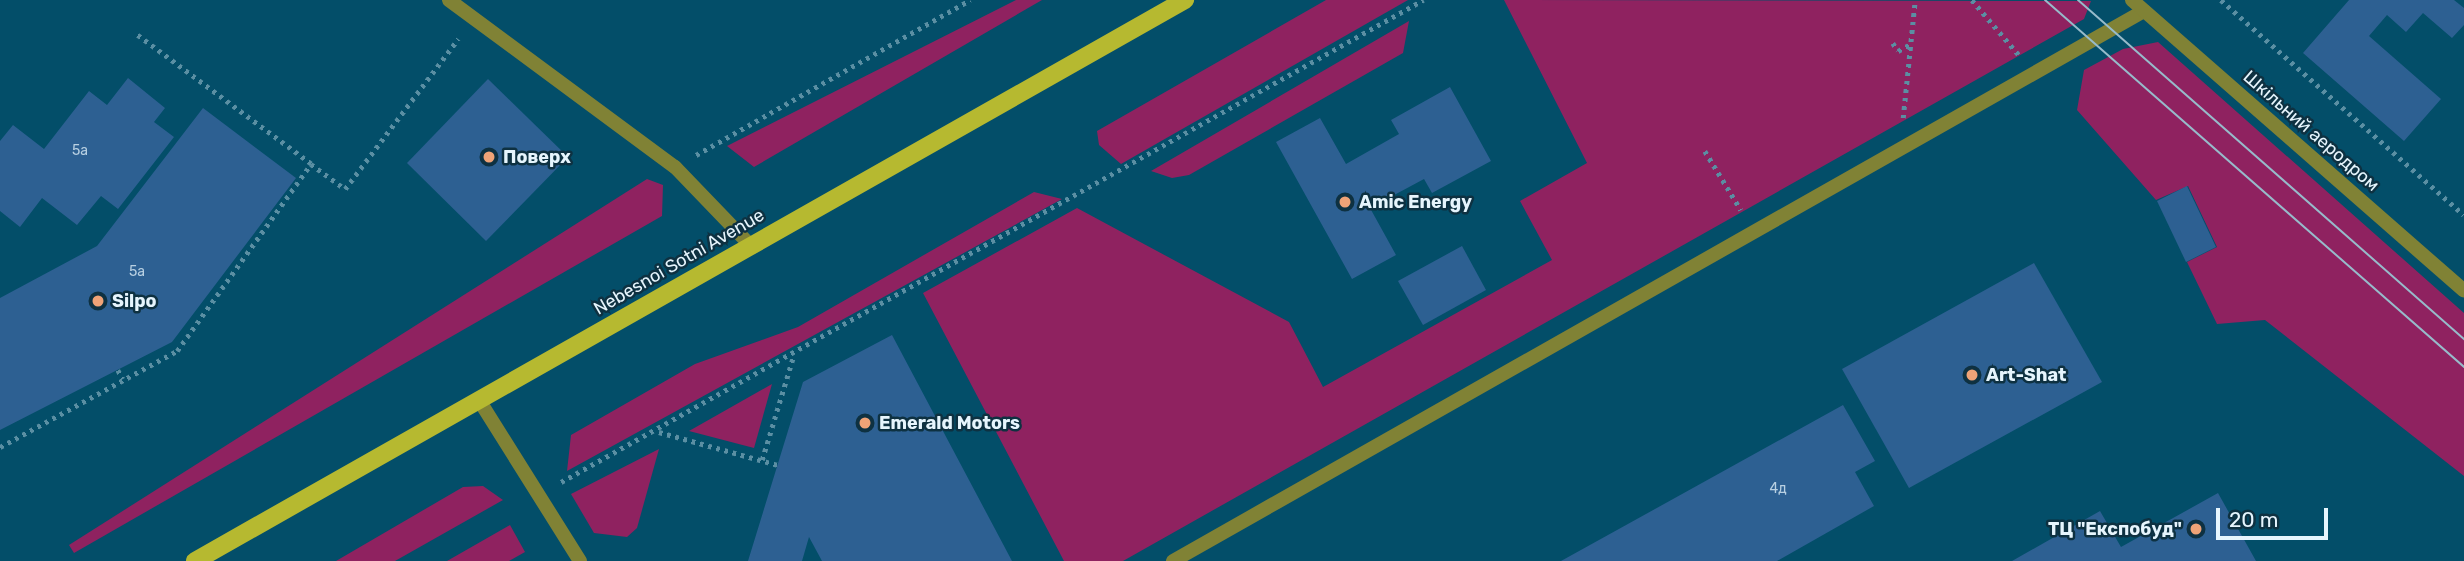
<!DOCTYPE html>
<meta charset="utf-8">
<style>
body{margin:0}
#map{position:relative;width:2464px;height:561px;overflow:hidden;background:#034e69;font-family:Rubik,sans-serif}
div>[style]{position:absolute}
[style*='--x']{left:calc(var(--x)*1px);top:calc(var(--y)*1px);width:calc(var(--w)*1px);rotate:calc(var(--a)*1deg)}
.green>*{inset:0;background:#8f2260}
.building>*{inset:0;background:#2d6092}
.path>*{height:4.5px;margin-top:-2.25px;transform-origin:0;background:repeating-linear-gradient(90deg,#5b8fa3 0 3.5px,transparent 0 8.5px)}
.service>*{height:14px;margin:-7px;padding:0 7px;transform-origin:7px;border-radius:7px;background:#808235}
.minor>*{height:14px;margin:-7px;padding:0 7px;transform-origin:7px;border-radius:7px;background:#808235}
.primary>*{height:18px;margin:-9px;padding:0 9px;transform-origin:9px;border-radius:9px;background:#b6b930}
.tram>*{height:2px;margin:-1px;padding:0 1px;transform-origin:1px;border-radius:1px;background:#97bbca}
.dots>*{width:19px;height:19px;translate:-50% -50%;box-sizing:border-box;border:4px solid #0e3141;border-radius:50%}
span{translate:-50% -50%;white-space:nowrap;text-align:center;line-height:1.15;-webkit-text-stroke:5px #0e3141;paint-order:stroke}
.number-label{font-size:14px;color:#b8d0e2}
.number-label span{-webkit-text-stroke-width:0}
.street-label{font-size:18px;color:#e6f5fd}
.poi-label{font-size:18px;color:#e6f5fd;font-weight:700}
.left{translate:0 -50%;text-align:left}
.right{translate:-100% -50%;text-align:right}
.scale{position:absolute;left:2216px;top:508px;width:112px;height:32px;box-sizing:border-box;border:4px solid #e6f5fd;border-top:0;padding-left:9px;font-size:21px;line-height:24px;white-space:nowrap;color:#e6f5fd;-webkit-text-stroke:5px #0e3141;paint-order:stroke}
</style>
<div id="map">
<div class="green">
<div style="clip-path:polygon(1016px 0,1042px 0,754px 167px,727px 146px)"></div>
<div style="clip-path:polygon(1326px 0,1408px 0,1121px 164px,1099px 145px,1097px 131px)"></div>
<div style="clip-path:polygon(1504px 0,2091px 1px,2084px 19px,1123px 561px,1064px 561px,923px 293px,1077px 208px,1289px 322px,1323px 387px,1552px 260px,1520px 201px,1587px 163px)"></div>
<div style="clip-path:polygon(1409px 21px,1403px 53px,1189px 175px,1172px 178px,1151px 171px)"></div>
<div style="clip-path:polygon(2158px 42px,2464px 313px,2464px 476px,2265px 320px,2217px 324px,2187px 262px,2217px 247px,2188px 186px,2156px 200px,2077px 110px,2084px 70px,2123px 49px)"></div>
<div style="clip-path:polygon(647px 179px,663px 185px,662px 216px,74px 553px,69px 545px)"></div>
<div style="clip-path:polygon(1034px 192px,1062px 199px,567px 471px,571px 435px,695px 364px,798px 327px)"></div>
<div style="clip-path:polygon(772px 384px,754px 448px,689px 431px)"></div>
<div style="clip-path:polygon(659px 449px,637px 528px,627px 537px,594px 533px,571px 494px)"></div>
<div style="clip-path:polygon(483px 486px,503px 500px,395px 561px,336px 561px,463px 487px)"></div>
<div style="clip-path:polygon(510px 525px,525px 552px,509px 561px,447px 561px)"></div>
</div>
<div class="building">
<div style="clip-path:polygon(2349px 0,2454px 0,2464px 8px,2464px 25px,2452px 38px,2423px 13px,2406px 32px,2387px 15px,2369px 36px,2441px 99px,2404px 141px,2303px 53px)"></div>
<div style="clip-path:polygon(128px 78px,165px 108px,154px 122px,174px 137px,118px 209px,101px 196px,77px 225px,42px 198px,20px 227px,0 211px,0 141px,13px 125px,44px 149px,89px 91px,107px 105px)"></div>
<div style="clip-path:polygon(488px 79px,568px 157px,486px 241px,407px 163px)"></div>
<div style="clip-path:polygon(1450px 87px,1491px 161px,1432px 193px,1424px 179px,1370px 208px,1396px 255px,1352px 279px,1276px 142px,1320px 118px,1346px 164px,1399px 134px,1391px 120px)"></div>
<div style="clip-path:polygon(203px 108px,296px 178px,172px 342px,0 430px,0 298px,97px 246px)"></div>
<div style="clip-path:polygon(2187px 186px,2216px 247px,2186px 262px,2157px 201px)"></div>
<div style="clip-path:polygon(1462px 246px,1486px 290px,1423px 325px,1398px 281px)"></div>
<div style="clip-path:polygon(2034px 263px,2102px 382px,1909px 488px,1842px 369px)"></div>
<div style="clip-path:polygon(892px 335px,1012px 561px,822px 561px,809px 537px,802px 561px,748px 561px,803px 382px)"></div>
<div style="clip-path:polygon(1843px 405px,1875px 461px,1855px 472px,1874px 506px,1777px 561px,1561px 561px)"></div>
<div style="clip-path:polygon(2218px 493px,2256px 561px,2012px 561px,2100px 511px,2121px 547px)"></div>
</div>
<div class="path">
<div style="--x:1972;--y:0;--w:72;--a:49.5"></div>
<div style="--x:2221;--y:0;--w:324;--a:41.5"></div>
<div style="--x:1893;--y:43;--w:9;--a:58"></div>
<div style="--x:1898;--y:51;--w:13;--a:-29"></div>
<div style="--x:1903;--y:118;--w:119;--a:-84.2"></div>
<div style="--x:1705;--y:151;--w:69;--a:58.6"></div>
<div style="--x:696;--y:155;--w:315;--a:-29.5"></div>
<div style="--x:311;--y:164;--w:42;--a:36.3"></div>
<div style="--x:345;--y:189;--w:188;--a:-53"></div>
<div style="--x:118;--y:370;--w:10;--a:61"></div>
<div style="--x:659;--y:432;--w:123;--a:15.5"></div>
<div style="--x:0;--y:447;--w:201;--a:-28.5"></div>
<div style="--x:177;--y:351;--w:230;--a:-54.4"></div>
<div style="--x:311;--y:164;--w:217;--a:-143.4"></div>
<div style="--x:762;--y:460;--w:108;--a:-73.2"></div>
<div style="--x:561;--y:482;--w:988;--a:-29.21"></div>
</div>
<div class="service">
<div style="--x:449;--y:0;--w:281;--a:36.5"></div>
<div style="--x:675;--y:167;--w:110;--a:46.1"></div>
<div style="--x:479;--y:400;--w:190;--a:57.9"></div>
<div style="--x:1173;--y:561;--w:1116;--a:-29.53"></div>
</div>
<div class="minor">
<div style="--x:2132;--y:0;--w:441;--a:41.2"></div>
</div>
<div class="primary">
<div style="--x:195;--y:561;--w:1138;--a:-29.54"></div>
</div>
<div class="tram">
<div style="--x:2045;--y:0;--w:557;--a:41.21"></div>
<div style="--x:2078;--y:0;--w:514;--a:41.29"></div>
</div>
<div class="dots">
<div style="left:489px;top:157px;background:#efa377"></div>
<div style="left:1345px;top:202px;background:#efa377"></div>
<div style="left:98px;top:301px;background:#efa377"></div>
<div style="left:1972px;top:375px;background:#efa377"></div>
<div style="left:865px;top:423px;background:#efa377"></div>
<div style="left:2196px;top:529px;background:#efa377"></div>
</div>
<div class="number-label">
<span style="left:80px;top:151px">5а</span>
<span style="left:137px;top:272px">5а</span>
<span style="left:1778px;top:489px">4д</span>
</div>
<div class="street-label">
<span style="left:2311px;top:131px;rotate:41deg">Шкільний аеродром</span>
<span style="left:679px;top:262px;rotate:-30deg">Nebesnoi Sotni Avenue</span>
</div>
<div class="poi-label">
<span class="left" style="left:503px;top:157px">Поверх</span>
<span class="left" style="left:1359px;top:202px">Amic Energy</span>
<span class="left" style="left:112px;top:301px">Silpo</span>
<span class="left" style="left:1986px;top:375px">Art-Shat</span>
<span class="left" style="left:879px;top:423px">Emerald Motors</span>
<span class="right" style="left:2182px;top:529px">ТЦ "Експобуд"</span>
</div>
<div class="scale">20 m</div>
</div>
